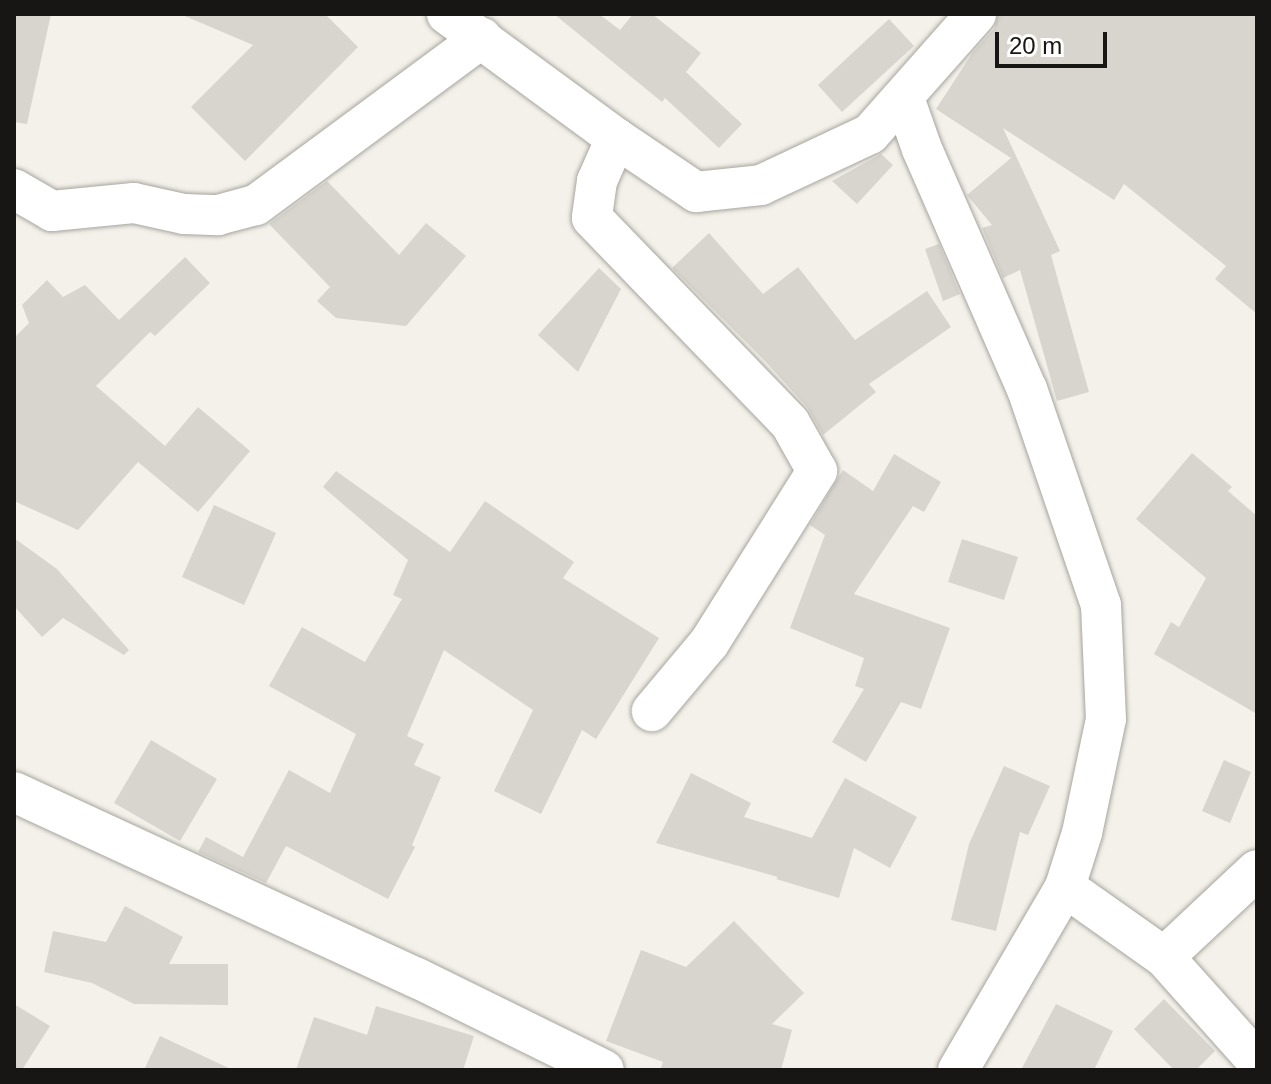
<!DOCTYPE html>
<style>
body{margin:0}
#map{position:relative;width:1271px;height:1084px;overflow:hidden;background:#f3f1ea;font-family:Arial,sans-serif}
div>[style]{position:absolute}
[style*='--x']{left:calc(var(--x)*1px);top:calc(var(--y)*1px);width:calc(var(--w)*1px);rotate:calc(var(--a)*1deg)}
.building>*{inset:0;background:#d7d5ce}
.roads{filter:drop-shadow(0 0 2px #a7a59e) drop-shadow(0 0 2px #a7a59e)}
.street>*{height:40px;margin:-20px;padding:0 20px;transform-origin:20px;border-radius:20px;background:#fff}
span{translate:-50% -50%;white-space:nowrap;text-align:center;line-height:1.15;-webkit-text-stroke:6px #fffefd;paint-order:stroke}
.frame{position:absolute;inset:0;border:16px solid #171614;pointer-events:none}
.scale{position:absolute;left:995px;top:32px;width:112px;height:36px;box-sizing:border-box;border:4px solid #171614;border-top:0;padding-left:10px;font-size:24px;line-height:28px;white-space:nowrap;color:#171614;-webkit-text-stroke:6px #fffefd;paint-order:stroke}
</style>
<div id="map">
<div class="building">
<div style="clip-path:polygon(14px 14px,51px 14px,27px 124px,14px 122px)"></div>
<div style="clip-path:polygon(180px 14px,325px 14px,358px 47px,245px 161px,191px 107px,253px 45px)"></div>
<div style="clip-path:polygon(554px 14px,599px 14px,620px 30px,633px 14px,652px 14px,701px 53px,686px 72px,742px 124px,719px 148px,665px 98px,662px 102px)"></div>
<div style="clip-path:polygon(998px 14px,1257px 14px,1257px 314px,1215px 279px,1226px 266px,1124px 184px,1114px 200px,1003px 128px,1060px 251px,1051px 255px,1089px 392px,1057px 401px,1020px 270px,1003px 278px,982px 228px,992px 225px,967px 195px,1011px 158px,936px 109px,973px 52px,994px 29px)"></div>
<div style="clip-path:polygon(889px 19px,914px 46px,842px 112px,818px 85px)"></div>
<div style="clip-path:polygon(881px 154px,893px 165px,857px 204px,832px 181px)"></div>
<div style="clip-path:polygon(327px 181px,399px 255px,426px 223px,466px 256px,406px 326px,336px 318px,317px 301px,330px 287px,269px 224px)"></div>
<div style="clip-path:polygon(709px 233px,763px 294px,798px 267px,855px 340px,927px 291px,951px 327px,869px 384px,876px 392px,823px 435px,807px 407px,766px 362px,672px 268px)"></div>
<div style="clip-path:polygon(939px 244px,960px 294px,943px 301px,925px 249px)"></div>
<div style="clip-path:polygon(185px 257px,210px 283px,155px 336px,150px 332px,96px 386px,165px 446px,198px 407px,250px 451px,198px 512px,138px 462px,78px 530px,14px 501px,14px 338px,29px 323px,22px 305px,47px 280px,63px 297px,85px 285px,119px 320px)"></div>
<div style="clip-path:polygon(599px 268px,621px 289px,578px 372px,538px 335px)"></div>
<div style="clip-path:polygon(1192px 453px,1232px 487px,1228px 491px,1257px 516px,1257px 714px,1154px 654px,1171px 622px,1179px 627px,1206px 578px,1136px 519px)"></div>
<div style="clip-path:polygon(894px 454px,941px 482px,924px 512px,913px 506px,854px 594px,950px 628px,921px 709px,901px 702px,866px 762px,832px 742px,864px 689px,855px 686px,864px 658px,790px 628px,825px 535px,810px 525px,838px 478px,843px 470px,873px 491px)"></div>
<div style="clip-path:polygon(336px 471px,450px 552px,485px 501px,574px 562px,563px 578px,659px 638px,596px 739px,582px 730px,541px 814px,494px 791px,533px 710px,444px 650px,407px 736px,424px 744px,414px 765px,441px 777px,412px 845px,415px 847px,388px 899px,286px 846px,266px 883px,198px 852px,206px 837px,243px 857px,289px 770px,330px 793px,356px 734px,269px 686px,302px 627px,365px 662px,402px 599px,393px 595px,408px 560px,323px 487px)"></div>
<div style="clip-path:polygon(214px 505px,276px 533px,244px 605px,182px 577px)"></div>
<div style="clip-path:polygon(14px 538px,57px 569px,129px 650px,124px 655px,63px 618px,42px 637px,14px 606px)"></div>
<div style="clip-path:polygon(962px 539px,1018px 557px,1004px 600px,948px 582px)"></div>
<div style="clip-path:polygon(151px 740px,217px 779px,180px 841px,114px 803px)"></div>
<div style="clip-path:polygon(1224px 760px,1251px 772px,1230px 823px,1202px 811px)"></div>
<div style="clip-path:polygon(1004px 766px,1050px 786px,1028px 835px,1020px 832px,996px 931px,951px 920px,969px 844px)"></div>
<div style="clip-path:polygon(691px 773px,751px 803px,744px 817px,812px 838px,845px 778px,917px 817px,890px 868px,854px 848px,839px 898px,776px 879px,778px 877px,656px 843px)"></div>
<div style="clip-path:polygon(125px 906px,183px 937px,169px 964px,228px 964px,228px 1005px,134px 1004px,92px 983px,44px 972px,53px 931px,106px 942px)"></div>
<div style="clip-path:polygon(734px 921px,804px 993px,772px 1024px,792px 1030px,781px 1070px,660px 1070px,663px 1062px,606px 1041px,641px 950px,686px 967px)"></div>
<div style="clip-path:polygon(1164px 999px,1215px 1051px,1196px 1070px,1174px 1070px,1134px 1029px)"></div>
<div style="clip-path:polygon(14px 1004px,50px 1026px,22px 1070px,14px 1070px)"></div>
<div style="clip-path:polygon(1056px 1004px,1113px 1031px,1094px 1070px,1021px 1070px)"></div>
<div style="clip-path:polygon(376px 1006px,474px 1036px,463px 1070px,296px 1070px,314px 1017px,367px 1035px)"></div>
<div style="clip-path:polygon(160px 1036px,233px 1070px,144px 1070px)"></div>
</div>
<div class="roads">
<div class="street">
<div style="--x:447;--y:14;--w:210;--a:36.3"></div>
<div style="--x:616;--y:138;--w:97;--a:34"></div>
<div style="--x:696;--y:192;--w:65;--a:-6.1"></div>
<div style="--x:761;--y:185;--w:120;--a:-25.1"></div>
<div style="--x:870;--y:134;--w:160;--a:-48.5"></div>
<div style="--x:904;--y:98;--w:54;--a:70.6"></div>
<div style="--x:922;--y:149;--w:262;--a:66.4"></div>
<div style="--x:1027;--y:389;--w:228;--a:71.1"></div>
<div style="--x:1101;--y:605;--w:114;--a:87.5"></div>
<div style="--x:1106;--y:719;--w:116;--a:101.9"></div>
<div style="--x:1082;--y:833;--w:57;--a:107.5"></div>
<div style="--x:1065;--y:887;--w:212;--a:120.3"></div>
<div style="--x:616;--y:138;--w:47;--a:113.8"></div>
<div style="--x:597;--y:181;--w:37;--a:98"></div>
<div style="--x:592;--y:218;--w:285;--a:46"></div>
<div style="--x:790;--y:423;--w:55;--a:60.6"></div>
<div style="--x:817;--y:471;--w:203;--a:122.1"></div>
<div style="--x:709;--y:643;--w:89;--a:130"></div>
<div style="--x:14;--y:189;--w:44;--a:30.1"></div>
<div style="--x:52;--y:211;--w:82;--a:-5.6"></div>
<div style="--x:134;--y:203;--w:51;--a:12.4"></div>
<div style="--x:184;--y:214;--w:34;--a:2"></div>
<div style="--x:218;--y:215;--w:39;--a:-15"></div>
<div style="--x:256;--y:205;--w:281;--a:-36.5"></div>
<div style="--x:14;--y:792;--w:444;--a:24.8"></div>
<div style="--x:417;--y:978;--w:208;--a:26.2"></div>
<div style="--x:1065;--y:887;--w:121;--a:35.3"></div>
<div style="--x:1164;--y:957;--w:140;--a:48.2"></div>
<div style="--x:1164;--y:957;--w:127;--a:-43.1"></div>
</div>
</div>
<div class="frame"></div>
<div class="scale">20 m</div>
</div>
